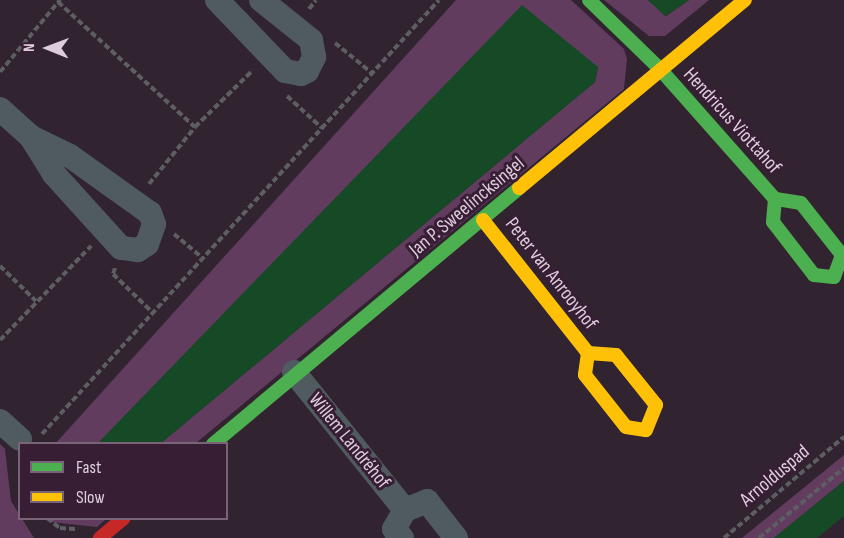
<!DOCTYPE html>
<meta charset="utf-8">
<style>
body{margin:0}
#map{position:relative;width:844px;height:538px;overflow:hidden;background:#312430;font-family:"Sofia Sans Condensed",sans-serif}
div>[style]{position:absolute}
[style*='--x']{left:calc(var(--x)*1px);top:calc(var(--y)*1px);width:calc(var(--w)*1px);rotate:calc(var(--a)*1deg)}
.green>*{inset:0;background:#613c5e}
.water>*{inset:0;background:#164a26}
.path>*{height:4px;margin-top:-2px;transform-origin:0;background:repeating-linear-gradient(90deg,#5c5e64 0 6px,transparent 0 9px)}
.street>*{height:24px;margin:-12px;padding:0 12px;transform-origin:12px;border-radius:12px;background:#505b60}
.fast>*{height:14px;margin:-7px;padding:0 7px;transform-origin:7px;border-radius:7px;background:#4caf50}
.slow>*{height:14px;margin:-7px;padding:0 7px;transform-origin:7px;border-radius:7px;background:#ffc107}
.jam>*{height:14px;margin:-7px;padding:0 7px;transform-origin:7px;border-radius:7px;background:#c62828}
span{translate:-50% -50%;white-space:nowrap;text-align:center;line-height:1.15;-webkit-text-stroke:6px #371e35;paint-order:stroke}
.street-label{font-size:20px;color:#ddcddb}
.legend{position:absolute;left:18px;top:442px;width:210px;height:78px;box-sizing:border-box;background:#371e35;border:2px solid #796477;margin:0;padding:8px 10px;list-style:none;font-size:18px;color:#ddcddb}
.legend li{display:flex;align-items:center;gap:12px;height:30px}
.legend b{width:30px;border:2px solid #796477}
.north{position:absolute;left:18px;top:18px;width:60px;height:60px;-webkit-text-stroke:4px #371e35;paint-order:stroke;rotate:271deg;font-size:16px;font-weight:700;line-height:24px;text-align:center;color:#ddcddb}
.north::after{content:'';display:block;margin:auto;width:21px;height:27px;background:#ddcddb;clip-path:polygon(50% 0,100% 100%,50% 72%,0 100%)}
</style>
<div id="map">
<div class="green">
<div style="clip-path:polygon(456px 0,571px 0,624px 49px,627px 59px,624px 89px,196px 443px,161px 443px,595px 82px,598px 67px,98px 443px,55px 444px)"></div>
<div style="clip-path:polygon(604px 0,648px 0,666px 16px,689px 0,709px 0,665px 36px,649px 36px)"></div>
<div style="clip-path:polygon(0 444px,5px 449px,11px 501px,34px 538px,0 538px)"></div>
<div style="clip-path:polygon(844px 455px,844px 481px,774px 538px,742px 538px)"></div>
<div style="clip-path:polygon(47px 519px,106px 519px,97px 527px,50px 522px)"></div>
</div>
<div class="water">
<div style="clip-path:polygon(648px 0,689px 0,665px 16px)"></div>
<div style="clip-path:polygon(522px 5px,598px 67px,595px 82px,161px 443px,98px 443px)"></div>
<div style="clip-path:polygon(844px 481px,844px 516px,817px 538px,774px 538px)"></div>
</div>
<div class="path">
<div style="--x:58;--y:2;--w:185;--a:42.4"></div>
<div style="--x:309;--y:9;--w:11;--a:-52"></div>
<div style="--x:335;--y:43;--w:48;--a:39"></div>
<div style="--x:0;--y:72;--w:94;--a:-50.2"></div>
<div style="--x:287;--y:96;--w:47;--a:42.4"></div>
<div style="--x:149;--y:184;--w:73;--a:-51.1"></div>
<div style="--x:195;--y:127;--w:81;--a:-44.5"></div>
<div style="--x:174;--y:234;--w:35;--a:40"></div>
<div style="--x:0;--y:266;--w:50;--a:44.2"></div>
<div style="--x:115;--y:268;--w:6;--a:108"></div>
<div style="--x:113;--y:274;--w:53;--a:44.2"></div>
<div style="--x:0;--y:340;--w:131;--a:-45.9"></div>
<div style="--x:42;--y:434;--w:588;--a:-47.55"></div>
<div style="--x:47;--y:518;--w:16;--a:38"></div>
<div style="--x:60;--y:528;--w:15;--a:4"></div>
<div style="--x:724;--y:538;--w:157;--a:-40.1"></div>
<div style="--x:759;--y:538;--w:110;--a:-39.5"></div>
</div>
<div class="street">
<div style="--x:217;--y:0;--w:98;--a:46.2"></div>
<div style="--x:285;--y:71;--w:16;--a:11"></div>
<div style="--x:301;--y:74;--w:7;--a:-27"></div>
<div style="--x:307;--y:71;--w:16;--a:-63"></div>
<div style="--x:314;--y:57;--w:17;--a:-100"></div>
<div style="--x:311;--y:40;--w:64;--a:-141.3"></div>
<div style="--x:0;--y:109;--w:42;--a:42.1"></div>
<div style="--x:31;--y:137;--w:43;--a:26"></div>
<div style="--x:70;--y:156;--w:98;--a:35.5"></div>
<div style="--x:150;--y:213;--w:12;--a:70"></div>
<div style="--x:154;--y:224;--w:21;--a:109"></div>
<div style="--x:147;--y:244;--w:11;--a:146"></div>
<div style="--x:138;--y:250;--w:17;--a:-173"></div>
<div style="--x:121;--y:248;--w:100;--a:-132.2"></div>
<div style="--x:54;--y:174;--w:44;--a:-121.9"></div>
<div style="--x:294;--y:372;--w:177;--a:51.2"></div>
<div style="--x:0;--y:421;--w:27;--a:42"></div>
<div style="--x:402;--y:538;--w:12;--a:-132"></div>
<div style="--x:394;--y:529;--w:22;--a:-60"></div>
<div style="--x:405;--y:510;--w:24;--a:-22"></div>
<div style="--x:427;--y:501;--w:47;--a:51.9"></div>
</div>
<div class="fast">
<div style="--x:589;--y:0;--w:99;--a:44.2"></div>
<div style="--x:660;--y:69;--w:174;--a:48.5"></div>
<div style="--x:775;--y:199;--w:23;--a:95"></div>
<div style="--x:773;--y:222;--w:67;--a:52.3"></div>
<div style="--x:814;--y:275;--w:20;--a:6"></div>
<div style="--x:834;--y:277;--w:23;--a:-70"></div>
<div style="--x:842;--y:255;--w:66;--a:-128.3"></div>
<div style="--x:801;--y:203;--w:26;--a:-171"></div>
<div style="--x:213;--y:444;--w:399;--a:-39.9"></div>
</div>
<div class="slow">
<div style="--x:519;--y:188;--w:294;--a:-39.8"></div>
<div style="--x:483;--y:220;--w:169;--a:51.7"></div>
<div style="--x:588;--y:353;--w:22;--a:98"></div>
<div style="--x:585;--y:375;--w:66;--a:51.7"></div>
<div style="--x:626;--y:427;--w:20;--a:9"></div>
<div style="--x:646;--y:430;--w:27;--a:-68"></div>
<div style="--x:656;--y:405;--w:64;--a:-128.7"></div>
<div style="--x:616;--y:355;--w:28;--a:-176"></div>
</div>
<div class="jam">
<div style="--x:100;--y:538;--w:31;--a:-40"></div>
</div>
<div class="street-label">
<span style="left:732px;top:121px;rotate:48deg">Hendricus Viottahof</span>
<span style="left:467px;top:207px;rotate:-40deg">Jan P. Sweelincksingel</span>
<span style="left:551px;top:274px;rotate:52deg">Peter van Anrooyhof</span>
<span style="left:349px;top:441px;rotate:51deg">Willem Landréhof</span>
<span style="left:775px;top:476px;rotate:-40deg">Arnolduspad</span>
</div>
<ul class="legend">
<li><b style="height:8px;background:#4caf50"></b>Fast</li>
<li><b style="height:8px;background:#ffc107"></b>Slow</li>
</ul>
<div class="north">N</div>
</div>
